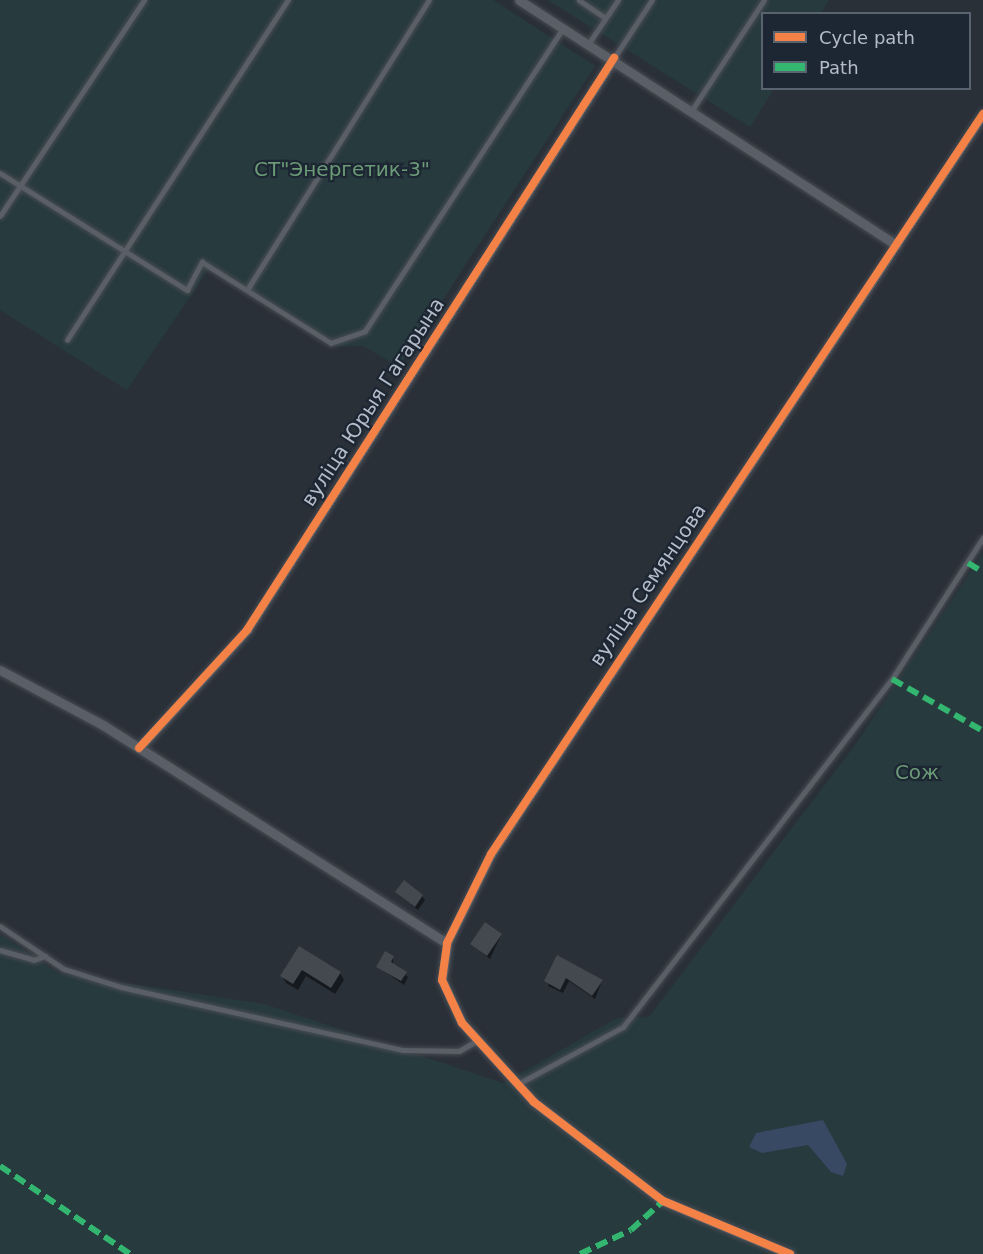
<!DOCTYPE html>
<meta charset="utf-8">
<style>
body{margin:0}
#map{position:relative;width:983px;height:1254px;overflow:hidden;background:#2a3038;font-family:"DejaVu Sans",sans-serif}
div>[style]{position:absolute}
[style*='--x']{left:calc(var(--x)*1px);top:calc(var(--y)*1px);width:calc(var(--w)*1px);rotate:calc(var(--a)*1deg)}
.green>*{inset:0;background:#273a3e}
.water>*{inset:0;background:#384963}
.shadow>*{inset:0;background:#0007}
.building>*{inset:0;background:#444950}
.roads{filter:drop-shadow(0 0 2px #484c53) drop-shadow(0 0 2px #484c53)}
.lane>*{height:4.5px;margin:-2.25px;padding:0 2.25px;transform-origin:2.25px;border-radius:2.25px;background:#5a5e66}
.street>*{height:9px;margin:-4.5px;padding:0 4.5px;transform-origin:4.5px;border-radius:4.5px;background:#5a5e66}
.quiet>*{height:6px;margin-top:-3px;transform-origin:0;background:repeating-linear-gradient(90deg,#33b770 0 12px,transparent 0 18px)}
.cycleway>*{height:8px;margin:-4px;padding:0 4px;transform-origin:4px;border-radius:4px;background:#f48246}
span{translate:-50% -50%;white-space:nowrap;text-align:center;line-height:1.15;-webkit-text-stroke:4.5px #1d2633;paint-order:stroke}
.park-label{font-size:20px;color:#6b9a76}
.street-label{font-size:20px;color:#b4bcc9}
.legend{position:absolute;left:761px;top:12px;width:210px;height:78px;box-sizing:border-box;background:#1d2633;border:2px solid #59626f;margin:0;padding:8px 10px;list-style:none;font-size:18px;color:#b4bcc9}
.legend li{display:flex;align-items:center;gap:12px;height:30px}
.legend b{width:30px;border:2px solid #59626f}
</style>
<div id="map">
<div class="green">
<div style="clip-path:polygon(0 0,493px 0,595px 66px,399px 367px,364px 346px,332px 346px,208px 270px,127px 390px,0 310px)"></div>
<div style="clip-path:polygon(548px 0,829px 0,821px 13px,762px 14px,762px 88px,774px 89px,750px 127px)"></div>
<div style="clip-path:polygon(983px 553px,983px 1254px,0 1254px,0 934px,58px 973px,264px 1004px,503px 1083px,617px 1018px,649px 1017px,855px 745px)"></div>
</div>
<div class="water">
<div style="clip-path:polygon(823px 1120px,847px 1164px,843px 1176px,831px 1172px,808px 1145px,762px 1153px,749px 1147px,756px 1133px)"></div>
</div>
<div class="shadow">
<div style="clip-path:polygon(397px 893px,422px 896px,425px 900px,418px 910px)"></div>
<div style="clip-path:polygon(501px 935px,490px 959px,472px 944px)"></div>
<div style="clip-path:polygon(299px 948px,340px 973px,344px 980px,335px 994px,306px 976px,298px 990px,286px 983px,282px 976px)"></div>
<div style="clip-path:polygon(393px 957px,393px 966px,408px 977px,404px 985px,378px 967px)"></div>
<div style="clip-path:polygon(558px 957px,602px 981px,595px 999px,569px 981px,563px 993px,548px 986px)"></div>
</div>
<div class="building">
<div style="clip-path:polygon(404px 880px,423px 895px,415px 907px,395px 892px)"></div>
<div style="clip-path:polygon(485px 922px,502px 934px,487px 956px,470px 944px)"></div>
<div style="clip-path:polygon(299px 946px,341px 972px,331px 988px,302px 970px,293px 984px,280px 976px)"></div>
<div style="clip-path:polygon(385px 951px,394px 956px,391px 962px,407px 972px,401px 981px,376px 967px)"></div>
<div style="clip-path:polygon(557px 955px,603px 980px,592px 996px,566px 978px,560px 990px,544px 981px)"></div>
</div>
<div class="roads">
<div class="lane">
<div style="--x:579;--y:0;--w:32;--a:34"></div>
<div style="--x:589;--y:43;--w:52;--a:-56"></div>
<div style="--x:614;--y:58;--w:69;--a:-56.8"></div>
<div style="--x:692;--y:110;--w:131;--a:-56.8"></div>
<div style="--x:0;--y:173;--w:221;--a:32"></div>
<div style="--x:187;--y:290;--w:32;--a:-62"></div>
<div style="--x:202;--y:262;--w:152;--a:32.1"></div>
<div style="--x:331;--y:343;--w:36;--a:-19"></div>
<div style="--x:365;--y:331;--w:363;--a:-56.8"></div>
<div style="--x:0;--y:216;--w:260;--a:-56.3"></div>
<div style="--x:247;--y:290;--w:342;--a:-57.9"></div>
<div style="--x:67;--y:340;--w:406;--a:-57"></div>
<div style="--x:0;--y:926;--w:77;--a:33.9"></div>
<div style="--x:64;--y:969;--w:60;--a:17.5"></div>
<div style="--x:121;--y:987;--w:289;--a:12.6"></div>
<div style="--x:403;--y:1050;--w:56;--a:1"></div>
<div style="--x:459;--y:1051;--w:20;--a:-30"></div>
<div style="--x:0;--y:950;--w:35;--a:16"></div>
<div style="--x:34;--y:960;--w:12;--a:-20"></div>
<div style="--x:518;--y:1084;--w:119;--a:-28.5"></div>
<div style="--x:623;--y:1027;--w:440;--a:-52.3"></div>
<div style="--x:892;--y:679;--w:168;--a:-57.2"></div>
</div>
<div class="street">
<div style="--x:519;--y:0;--w:450;--a:33"></div>
<div style="--x:0;--y:670;--w:117;--a:28.1"></div>
<div style="--x:103;--y:725;--w:407;--a:32.4"></div>
<div style="--x:139;--y:748;--w:160;--a:-47.5"></div>
<div style="--x:247;--y:630;--w:680;--a:-57.32"></div>
<div style="--x:790;--y:1254;--w:138;--a:-157.3"></div>
<div style="--x:663;--y:1201;--w:163;--a:-142.5"></div>
<div style="--x:534;--y:1102;--w:107;--a:-132.3"></div>
<div style="--x:462;--y:1023;--w:47;--a:-114.9"></div>
<div style="--x:442;--y:980;--w:37;--a:-82"></div>
<div style="--x:447;--y:943;--w:99;--a:-63.7"></div>
<div style="--x:491;--y:854;--w:889;--a:-56.38"></div>
</div>
</div>
<div class="quiet">
<div style="--x:968;--y:563;--w:17;--a:31"></div>
<div style="--x:892;--y:679;--w:105;--a:29.7"></div>
<div style="--x:0;--y:1166;--w:157;--a:34.1"></div>
<div style="--x:580;--y:1254;--w:56;--a:-25.2"></div>
<div style="--x:631;--y:1230;--w:43;--a:-42.2"></div>
</div>
<div class="cycleway">
<div style="--x:139;--y:748;--w:160;--a:-47.5"></div>
<div style="--x:247;--y:630;--w:680;--a:-57.32"></div>
<div style="--x:790;--y:1254;--w:138;--a:-157.3"></div>
<div style="--x:663;--y:1201;--w:163;--a:-142.5"></div>
<div style="--x:534;--y:1102;--w:107;--a:-132.3"></div>
<div style="--x:462;--y:1023;--w:47;--a:-114.9"></div>
<div style="--x:442;--y:980;--w:37;--a:-82"></div>
<div style="--x:447;--y:943;--w:99;--a:-63.7"></div>
<div style="--x:491;--y:854;--w:889;--a:-56.38"></div>
</div>
<div class="park-label">
<span style="left:342px;top:169px">СТ"Энергетик-3"</span>
<span style="left:917px;top:772px">Сож</span>
</div>
<div class="street-label">
<span style="left:373px;top:402px;rotate:-57deg">вуліца Юрыя Гагарына</span>
<span style="left:648px;top:585px;rotate:-56deg">вуліца Семянцова</span>
</div>
<ul class="legend">
<li><b style="height:8px;background:#f48246"></b>Cycle path</li>
<li><b style="height:8px;background:#33b770"></b>Path</li>
</ul>
</div>
